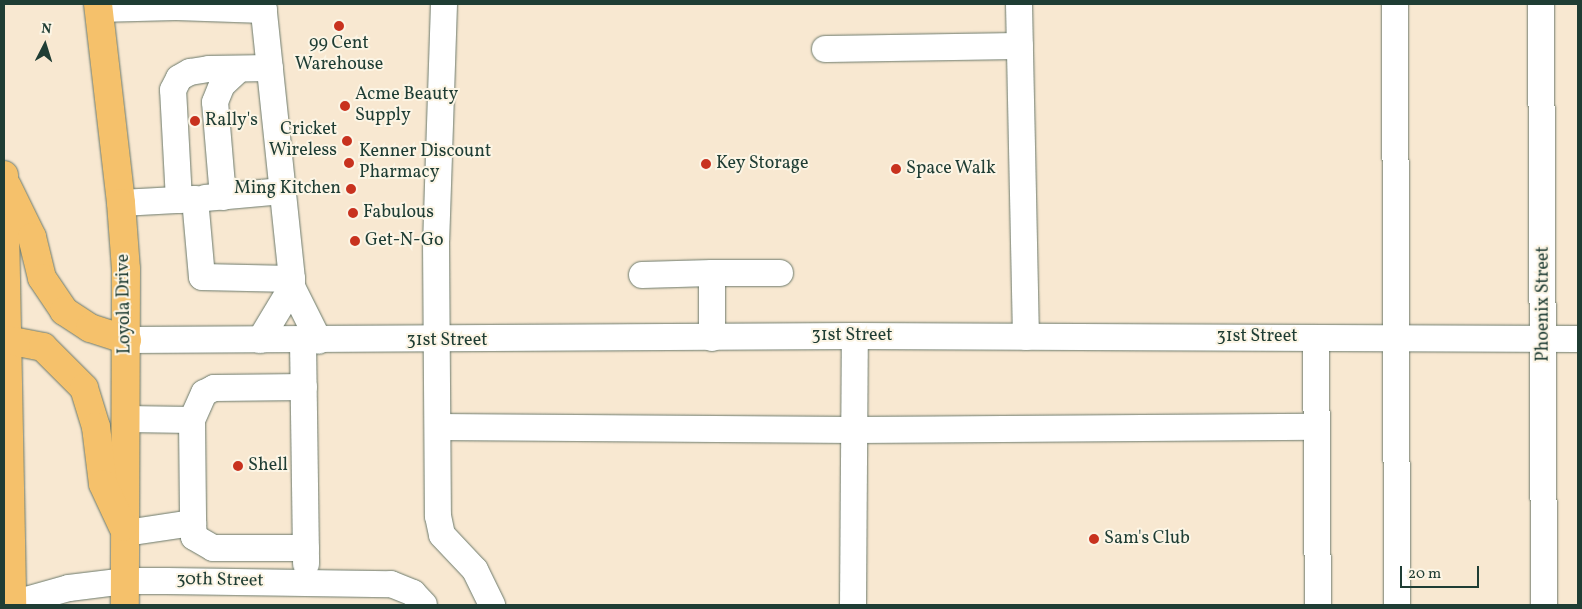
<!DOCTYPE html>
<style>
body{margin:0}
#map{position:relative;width:1582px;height:609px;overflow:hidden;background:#f8e8d1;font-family:Vollkorn,serif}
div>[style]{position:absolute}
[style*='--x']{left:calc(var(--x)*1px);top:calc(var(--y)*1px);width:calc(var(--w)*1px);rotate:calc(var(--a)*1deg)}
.roads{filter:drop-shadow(0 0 1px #6b796b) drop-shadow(0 0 1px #6b796b)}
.minor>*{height:26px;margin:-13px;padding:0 13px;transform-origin:13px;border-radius:13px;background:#fff}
.major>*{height:28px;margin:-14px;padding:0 14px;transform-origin:14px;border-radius:14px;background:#f5c16b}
.dots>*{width:14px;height:14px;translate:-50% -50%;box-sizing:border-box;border:2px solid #fcf5e5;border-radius:50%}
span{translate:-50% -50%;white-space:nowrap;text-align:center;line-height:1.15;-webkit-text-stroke:4px #fcf5e5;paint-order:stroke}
.poi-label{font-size:18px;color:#1f3d34}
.left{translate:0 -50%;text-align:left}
.right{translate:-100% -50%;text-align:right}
.street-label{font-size:18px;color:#1f3d34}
.frame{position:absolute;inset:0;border:5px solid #1f3d34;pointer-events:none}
.north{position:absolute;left:20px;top:20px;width:50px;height:50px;-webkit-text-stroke:4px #fcf5e5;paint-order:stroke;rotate:5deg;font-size:14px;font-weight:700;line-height:20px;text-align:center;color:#1f3d34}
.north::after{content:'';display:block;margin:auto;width:18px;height:22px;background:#1f3d34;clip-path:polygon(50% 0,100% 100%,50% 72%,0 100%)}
.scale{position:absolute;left:1400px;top:566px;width:79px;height:22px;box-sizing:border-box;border:2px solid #1f3d34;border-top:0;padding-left:6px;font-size:15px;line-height:18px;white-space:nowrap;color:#1f3d34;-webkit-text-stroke:4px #fcf5e5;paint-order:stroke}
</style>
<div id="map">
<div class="roads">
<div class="minor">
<div style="--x:444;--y:4;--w:236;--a:91.9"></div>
<div style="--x:436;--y:240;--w:276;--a:89.6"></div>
<div style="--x:438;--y:516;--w:19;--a:78"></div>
<div style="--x:442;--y:535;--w:48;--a:46.7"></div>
<div style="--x:475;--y:570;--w:39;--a:64"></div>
<div style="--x:1019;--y:4;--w:333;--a:88.8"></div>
<div style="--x:1395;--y:4;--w:601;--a:89.81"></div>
<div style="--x:1541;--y:4;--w:601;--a:89.71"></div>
<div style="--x:176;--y:7;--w:88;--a:2"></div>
<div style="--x:98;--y:9;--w:78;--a:-1.5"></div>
<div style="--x:176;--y:7;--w:3;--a:-90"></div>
<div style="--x:825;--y:49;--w:195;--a:-0.9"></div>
<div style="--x:223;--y:197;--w:95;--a:-94.8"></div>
<div style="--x:215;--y:102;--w:18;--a:-68"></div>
<div style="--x:222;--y:85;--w:23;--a:-43"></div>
<div style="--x:205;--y:198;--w:78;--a:-5.1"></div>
<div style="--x:179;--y:200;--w:110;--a:-93.1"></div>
<div style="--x:173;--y:90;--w:13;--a:-63"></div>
<div style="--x:179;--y:78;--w:13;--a:-29"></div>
<div style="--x:190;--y:72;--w:19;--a:-9"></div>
<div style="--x:209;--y:69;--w:61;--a:-0.9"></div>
<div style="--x:121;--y:203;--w:74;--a:-3.1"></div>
<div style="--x:195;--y:199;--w:78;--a:84.9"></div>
<div style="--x:202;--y:277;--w:90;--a:1.3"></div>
<div style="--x:292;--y:279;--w:277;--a:-96"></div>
<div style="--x:642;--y:275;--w:70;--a:-1.6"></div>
<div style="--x:292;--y:279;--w:8;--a:90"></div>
<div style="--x:292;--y:287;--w:60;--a:63.4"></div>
<div style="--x:712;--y:338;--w:65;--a:-90"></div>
<div style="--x:712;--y:273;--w:68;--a:0"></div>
<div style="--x:1316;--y:338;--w:267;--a:89.6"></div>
<div style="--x:127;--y:340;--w:728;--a:-0.31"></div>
<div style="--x:855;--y:336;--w:723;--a:0.24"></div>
<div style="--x:260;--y:340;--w:62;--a:-58.9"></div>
<div style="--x:303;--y:341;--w:223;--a:89.2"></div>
<div style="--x:304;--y:387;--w:90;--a:179.4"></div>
<div style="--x:214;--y:388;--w:11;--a:153"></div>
<div style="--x:204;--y:393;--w:30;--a:114"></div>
<div style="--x:192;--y:420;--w:103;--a:89.4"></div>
<div style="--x:193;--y:523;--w:14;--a:86"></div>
<div style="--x:194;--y:537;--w:22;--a:30"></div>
<div style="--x:213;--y:548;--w:93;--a:0"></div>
<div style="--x:126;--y:419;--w:66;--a:0.9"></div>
<div style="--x:438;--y:427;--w:417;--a:0.4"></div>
<div style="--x:855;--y:430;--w:462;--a:-0.4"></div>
<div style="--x:126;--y:533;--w:68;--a:-8.5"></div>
<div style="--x:12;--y:604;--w:59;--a:-15.7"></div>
<div style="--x:69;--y:588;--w:56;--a:-7.1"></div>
<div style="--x:125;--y:581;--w:42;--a:0"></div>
<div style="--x:167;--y:581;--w:224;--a:0.8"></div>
<div style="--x:391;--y:584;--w:24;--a:22"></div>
<div style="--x:413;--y:593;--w:16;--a:47"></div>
<div style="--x:853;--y:605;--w:269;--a:-89.6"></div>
</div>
<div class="major">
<div style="--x:98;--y:4;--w:200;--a:83.4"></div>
<div style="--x:121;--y:203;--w:66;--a:85.7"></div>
<div style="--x:126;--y:269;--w:336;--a:90.2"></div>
<div style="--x:4;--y:175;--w:430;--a:88.9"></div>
<div style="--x:7;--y:186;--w:57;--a:63.9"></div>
<div style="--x:32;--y:237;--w:42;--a:76.3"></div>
<div style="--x:42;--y:278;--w:40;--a:56"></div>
<div style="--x:64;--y:311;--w:31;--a:33"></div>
<div style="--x:90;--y:328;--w:39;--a:18"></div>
<div style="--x:7;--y:340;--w:37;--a:11"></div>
<div style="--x:43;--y:347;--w:58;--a:45"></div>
<div style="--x:84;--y:388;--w:41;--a:72.9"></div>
<div style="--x:96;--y:427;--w:57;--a:83"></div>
<div style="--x:103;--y:484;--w:47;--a:65.1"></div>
</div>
</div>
<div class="dots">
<div style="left:339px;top:26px;background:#c8321e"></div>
<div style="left:345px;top:106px;background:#c8321e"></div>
<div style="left:195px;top:121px;background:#c8321e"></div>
<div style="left:347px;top:141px;background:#c8321e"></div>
<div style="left:349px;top:163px;background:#c8321e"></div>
<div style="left:706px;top:164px;background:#c8321e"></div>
<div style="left:896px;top:169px;background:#c8321e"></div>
<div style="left:351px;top:189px;background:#c8321e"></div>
<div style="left:353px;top:213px;background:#c8321e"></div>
<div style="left:355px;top:241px;background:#c8321e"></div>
<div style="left:238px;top:466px;background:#c8321e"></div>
<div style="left:1094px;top:539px;background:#c8321e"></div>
</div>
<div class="poi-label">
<span style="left:339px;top:55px">99 Cent<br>Warehouse</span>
<span class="left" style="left:355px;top:106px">Acme Beauty<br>Supply</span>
<span class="left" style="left:205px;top:121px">Rally's</span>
<span class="right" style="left:337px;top:141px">Cricket<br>Wireless</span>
<span class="left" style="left:359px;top:163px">Kenner Discount<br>Pharmacy</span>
<span class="left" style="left:716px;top:164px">Key Storage</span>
<span class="left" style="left:906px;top:169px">Space Walk</span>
<span class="right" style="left:341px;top:189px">Ming Kitchen</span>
<span class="left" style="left:363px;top:213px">Fabulous</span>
<span class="left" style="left:365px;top:241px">Get-N-Go</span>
<span class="left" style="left:248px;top:466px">Shell</span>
<span class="left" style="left:1104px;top:539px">Sam's Club</span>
</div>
<div class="street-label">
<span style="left:125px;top:304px;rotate:-91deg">Loyola Drive</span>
<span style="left:1544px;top:304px;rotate:-90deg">Phoenix Street</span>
<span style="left:852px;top:336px">31st Street</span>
<span style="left:1257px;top:337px">31st Street</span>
<span style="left:447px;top:341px">31st Street</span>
<span style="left:220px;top:581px;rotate:1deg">30th Street</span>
</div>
<div class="frame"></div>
<div class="north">N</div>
<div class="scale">20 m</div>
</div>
